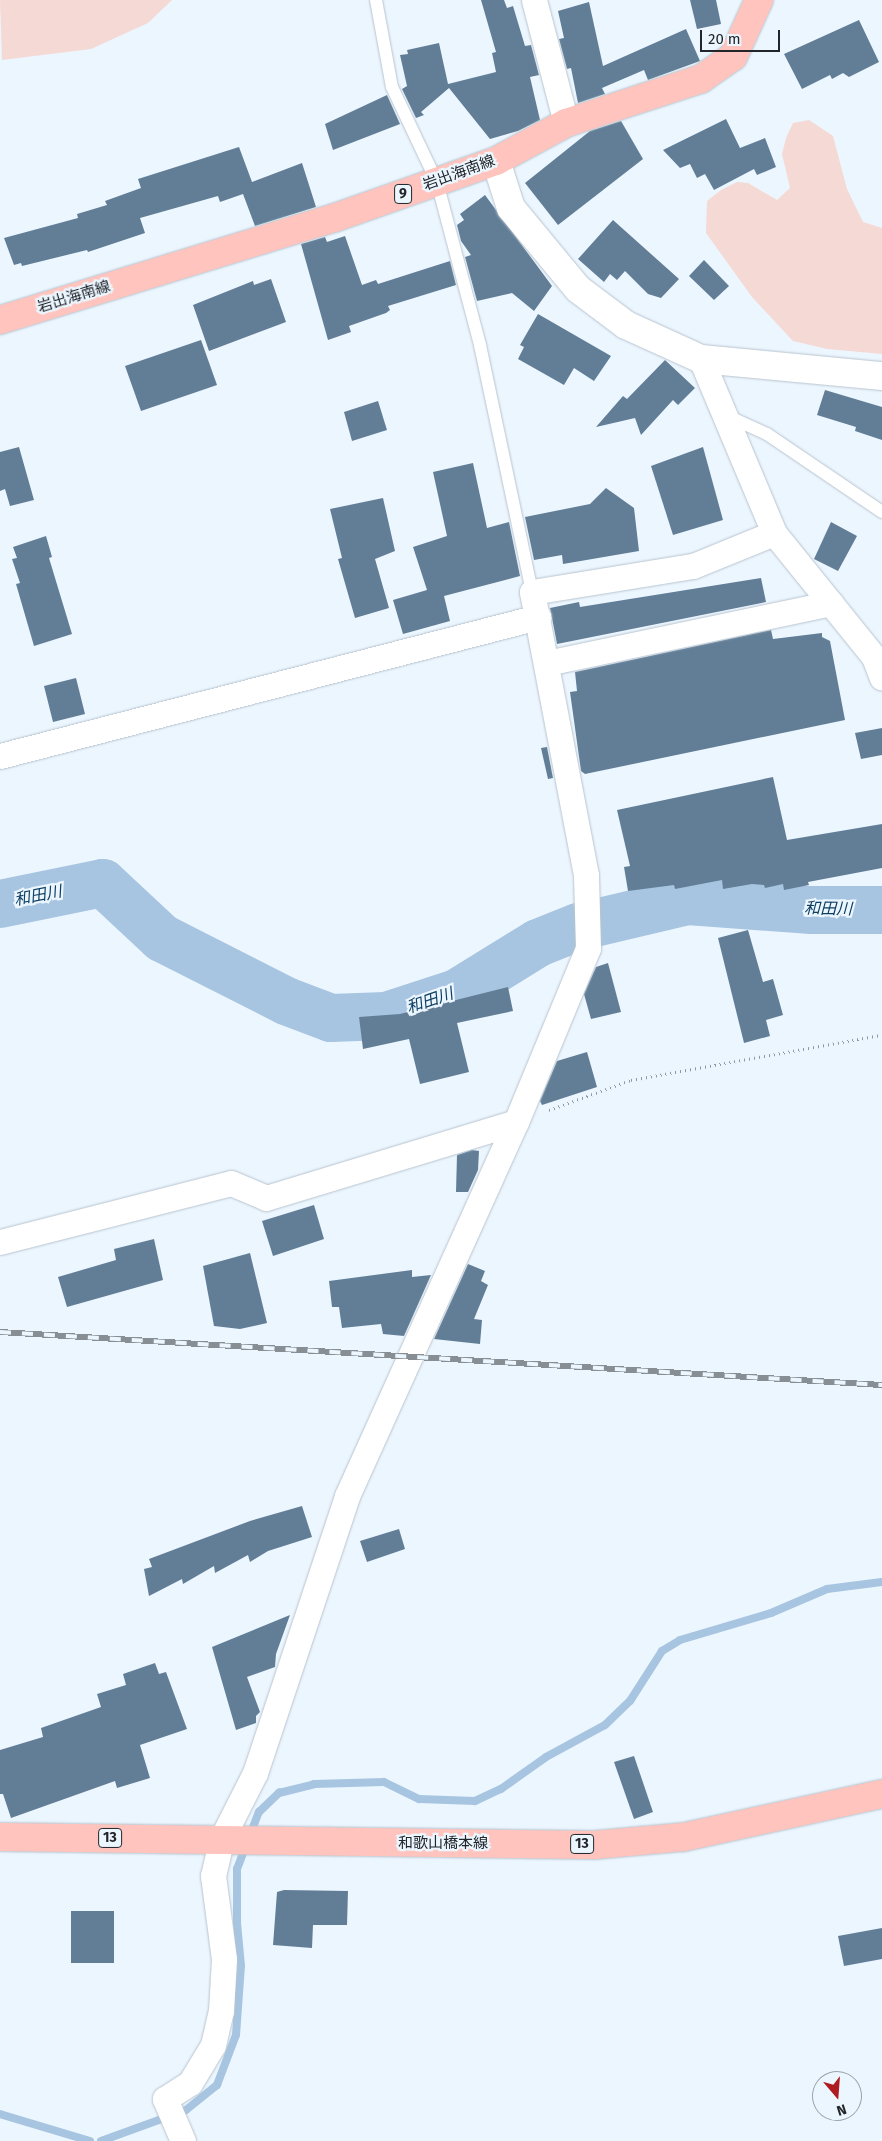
<!DOCTYPE html>
<meta charset="utf-8">
<style>
body{margin:0}
#map{position:relative;width:882px;height:2141px;overflow:hidden;background:#ecf6ff;font-family:"Fira Sans","Noto Sans JP",sans-serif}
div>[style]{position:absolute}
[style*='--x']{left:calc(var(--x)*1px);top:calc(var(--y)*1px);width:calc(var(--w)*1px);rotate:calc(var(--a)*1deg)}
.green>*{inset:0;background:#f4d9d5}
.stream>*{height:8px;margin:-4px;padding:0 4px;transform-origin:4px;border-radius:4px;background:#a7c5e0}
.river>*{height:48px;margin:-24px;padding:0 24px;transform-origin:24px;border-radius:24px;background:#a7c5e0}
.building>*{inset:0;background:#627e97}
.path>*{height:3px;margin-top:-1.5px;transform-origin:0;background:repeating-linear-gradient(90deg,#91989f 0 1px,transparent 0 5px)}
.roads{filter:drop-shadow(0 0 1px #b8c4ce) drop-shadow(0 0 1px #b8c4ce)}
.service>*{height:12px;margin:-6px;padding:0 6px;transform-origin:6px;border-radius:6px;background:#fff}
.minor>*{height:25px;margin:-12.5px;padding:0 12.5px;transform-origin:12.5px;border-radius:12.5px;background:#fff}
.tertiary>*{height:28px;margin:-14px;padding:0 14px;transform-origin:14px;border-radius:14px;background:#fff}
.primary>*{height:28px;margin:-14px;padding:0 14px;transform-origin:14px;border-radius:14px;background:#ffc4bd}
.rail>*{height:5.5px;margin-top:-2.75px;transform-origin:0;background:repeating-linear-gradient(90deg,#ecf6ff 0 11px,#878e94 0 22px);box-sizing:border-box;border-block:1px solid #878e94}
span{translate:-50% -50%;white-space:nowrap;text-align:center;line-height:1.15;-webkit-text-stroke:4.5px #ecf6ff;paint-order:stroke}
.shield-label span{padding:1px 4px;background:#ecf6ff;border:1px solid;border-radius:4px;-webkit-text-stroke-width:0}
.shield-label{font-size:14px;color:#22262a;font-weight:700}
.street-label{font-size:15px;color:#22262a}
.water-label{font-size:16px;color:#0d3e62;font-style:italic}
.north{position:absolute;left:812px;top:2071px;width:50px;height:50px;box-sizing:border-box;background:#ecf6ff;border:1px solid #9ba3aa;border-radius:50%;rotate:162deg;font-size:14px;font-weight:700;line-height:20px;text-align:center;color:#22262a}
.north::after{content:'';display:block;margin:auto;width:18px;height:22px;background:#ae1c1f;clip-path:polygon(50% 0,100% 100%,50% 72%,0 100%)}
.scale{position:absolute;left:700px;top:30px;width:80px;height:22px;box-sizing:border-box;border:2px solid #22262a;border-top:0;padding-left:6px;font-size:15px;line-height:18px;white-space:nowrap;color:#22262a;-webkit-text-stroke:4px #ecf6ff;paint-order:stroke}
</style>
<div id="map">
<div class="green">
<div style="clip-path:polygon(0 0,172px 0,148px 23px,91px 49px,2px 60px)"></div>
<div style="clip-path:polygon(809px 120px,833px 136px,847px 189px,863px 222px,882px 228px,882px 354px,827px 349px,793px 341px,752px 297px,706px 233px,707px 201px,721px 190px,737px 182px,748px 183px,777px 200px,790px 188px,782px 154px,786px 138px,793px 123px)"></div>
</div>
<div class="stream">
<div style="--x:250;--y:1835;--w:25;--a:-69"></div>
<div style="--x:259;--y:1812;--w:28;--a:-44"></div>
<div style="--x:279;--y:1793;--w:36;--a:-14"></div>
<div style="--x:314;--y:1784;--w:70;--a:-1.6"></div>
<div style="--x:384;--y:1782;--w:39;--a:26"></div>
<div style="--x:419;--y:1799;--w:56;--a:2"></div>
<div style="--x:475;--y:1801;--w:29;--a:-25"></div>
<div style="--x:501;--y:1789;--w:55;--a:-35.4"></div>
<div style="--x:546;--y:1757;--w:67;--a:-28.5"></div>
<div style="--x:605;--y:1725;--w:35;--a:-44"></div>
<div style="--x:630;--y:1701;--w:59;--a:-57.4"></div>
<div style="--x:662;--y:1651;--w:21;--a:-31"></div>
<div style="--x:680;--y:1640;--w:95;--a:-16.5"></div>
<div style="--x:771;--y:1613;--w:61;--a:-23.2"></div>
<div style="--x:827;--y:1589;--w:55;--a:-7.3"></div>
<div style="--x:0;--y:2114;--w:94;--a:16.7"></div>
<div style="--x:101;--y:2141;--w:90;--a:-20"></div>
<div style="--x:186;--y:2110;--w:40;--a:-39"></div>
<div style="--x:217;--y:2085;--w:53;--a:-69.2"></div>
<div style="--x:236;--y:2035;--w:69;--a:-85.9"></div>
<div style="--x:241;--y:1966;--w:43;--a:-95.3"></div>
<div style="--x:237;--y:1923;--w:54;--a:-90"></div>
<div style="--x:237;--y:1869;--w:25;--a:-69"></div>
</div>
<div class="river">
<div style="--x:0;--y:904;--w:105;--a:-11.5"></div>
<div style="--x:103;--y:883;--w:81;--a:43"></div>
<div style="--x:162;--y:938;--w:139;--a:26.9"></div>
<div style="--x:286;--y:1001;--w:48;--a:20.7"></div>
<div style="--x:331;--y:1018;--w:55;--a:-2.1"></div>
<div style="--x:386;--y:1016;--w:75;--a:-17.9"></div>
<div style="--x:457;--y:993;--w:95;--a:-31.7"></div>
<div style="--x:538;--y:943;--w:43;--a:-21.8"></div>
<div style="--x:578;--y:927;--w:113;--a:-13.3"></div>
<div style="--x:688;--y:901;--w:124;--a:4.2"></div>
<div style="--x:812;--y:910;--w:70;--a:0"></div>
</div>
<div class="building">
<div style="clip-path:polygon(481px 0,504px 0,507px 8px,513px 6px,525px 46px,531px 45px,539px 75px,530px 77px,540px 120px,518px 131px,490px 139px,449px 88px,421px 112px,424px 115px,416px 118px,402px 89px,407px 86px,400px 55px,408px 54px,407px 50px,439px 43px,448px 84px,496px 72px,492px 53px,496px 52px)"></div>
<div style="clip-path:polygon(690px 0,716px 0,721px 24px,697px 29px)"></div>
<div style="clip-path:polygon(589px 2px,603px 66px,686px 29px,700px 61px,648px 80px,644px 70px,602px 88px,605px 94px,578px 103px,571px 68px,567px 69px,559px 39px,564px 38px,558px 11px)"></div>
<div style="clip-path:polygon(859px 20px,879px 62px,849px 77px,843px 73px,832px 79px,830px 75px,802px 89px,784px 54px)"></div>
<div style="clip-path:polygon(387px 95px,400px 124px,333px 150px,325px 124px)"></div>
<div style="clip-path:polygon(726px 119px,740px 148px,765px 138px,776px 167px,757px 175px,754px 169px,714px 190px,705px 174px,697px 178px,690px 164px,680px 168px,663px 150px)"></div>
<div style="clip-path:polygon(621px 121px,643px 159px,558px 225px,525px 183px,590px 131px)"></div>
<div style="clip-path:polygon(239px 147px,252px 182px,302px 163px,316px 207px,255px 226px,243px 194px,220px 202px,218px 196px,140px 218px,145px 233px,88px 252px,87px 250px,22px 266px,21px 263px,14px 265px,4px 238px,78px 218px,77px 214px,107px 205px,105px 201px,141px 188px,138px 179px)"></div>
<div style="clip-path:polygon(485px 195px,552px 286px,534px 311px,512px 293px,477px 301px,465px 257px,471px 255px,461px 241px,457px 225px,464px 220px,460px 214px)"></div>
<div style="clip-path:polygon(613px 220px,679px 279px,661px 298px,648px 294px,625px 271px,617px 280px,610px 274px,604px 282px,578px 259px)"></div>
<div style="clip-path:polygon(345px 236px,362px 285px,376px 280px,378px 284px,450px 261px,456px 285px,388px 306px,390px 310px,386px 313px,349px 326px,351px 332px,328px 340px,301px 244px,325px 237px,327px 242px)"></div>
<div style="clip-path:polygon(704px 260px,729px 286px,714px 300px,689px 276px)"></div>
<div style="clip-path:polygon(271px 279px,286px 322px,209px 351px,193px 305px,253px 281px,254px 285px)"></div>
<div style="clip-path:polygon(538px 314px,611px 356px,594px 381px,574px 368px,564px 385px,518px 359px,524px 347px,520px 345px)"></div>
<div style="clip-path:polygon(201px 340px,217px 385px,141px 411px,125px 366px)"></div>
<div style="clip-path:polygon(665px 360px,695px 388px,678px 405px,673px 400px,641px 435px,635px 418px,596px 427px,623px 396px,627px 399px)"></div>
<div style="clip-path:polygon(825px 390px,882px 407px,882px 440px,855px 431px,856px 427px,817px 415px)"></div>
<div style="clip-path:polygon(378px 401px,387px 430px,352px 441px,344px 412px)"></div>
<div style="clip-path:polygon(19px 447px,34px 500px,10px 506px,5px 489px,0 491px,0 452px)"></div>
<div style="clip-path:polygon(703px 447px,723px 520px,673px 535px,651px 466px)"></div>
<div style="clip-path:polygon(473px 463px,487px 528px,509px 522px,520px 576px,444px 596px,450px 621px,403px 634px,393px 600px,427px 590px,413px 547px,447px 536px,433px 472px)"></div>
<div style="clip-path:polygon(606px 488px,634px 508px,639px 551px,563px 564px,562px 555px,534px 560px,525px 517px,590px 504px)"></div>
<div style="clip-path:polygon(383px 498px,395px 551px,375px 559px,389px 608px,355px 618px,338px 559px,342px 558px,330px 509px)"></div>
<div style="clip-path:polygon(831px 522px,857px 536px,838px 571px,814px 559px)"></div>
<div style="clip-path:polygon(46px 536px,52px 557px,49px 558px,72px 634px,34px 646px,16px 584px,20px 583px,12px 559px,17px 558px,13px 547px)"></div>
<div style="clip-path:polygon(761px 578px,766px 602px,557px 644px,550px 608px,579px 602px,580px 607px)"></div>
<div style="clip-path:polygon(771px 630px,773px 639px,822px 633px,822px 637px,830px 641px,845px 720px,585px 774px,581px 771px,570px 692px,577px 691px,575px 672px)"></div>
<div style="clip-path:polygon(76px 678px,85px 714px,53px 722px,44px 686px)"></div>
<div style="clip-path:polygon(882px 728px,882px 755px,861px 759px,855px 733px)"></div>
<div style="clip-path:polygon(547px 747px,553px 778px,548px 779px,541px 748px)"></div>
<div style="clip-path:polygon(773px 777px,787px 840px,882px 824px,882px 868px,808px 882px,809px 885px,784px 890px,783px 884px,765px 888px,764px 885px,752px 884px,723px 889px,722px 880px,675px 889px,674px 885px,628px 891px,624px 867px,630px 866px,617px 810px)"></div>
<div style="clip-path:polygon(748px 930px,763px 982px,773px 979px,783px 1015px,766px 1020px,770px 1036px,744px 1043px,718px 938px)"></div>
<div style="clip-path:polygon(608px 963px,621px 1012px,591px 1019px,584px 994px,596px 967px)"></div>
<div style="clip-path:polygon(508px 987px,513px 1011px,457px 1023px,469px 1072px,420px 1084px,409px 1039px,363px 1049px,359px 1017px,400px 1014px)"></div>
<div style="clip-path:polygon(587px 1052px,597px 1087px,542px 1105px,540px 1101px,557px 1061px)"></div>
<div style="clip-path:polygon(472px 1150px,479px 1151px,478px 1170px,468px 1192px,456px 1192px,457px 1155px)"></div>
<div style="clip-path:polygon(314px 1205px,324px 1239px,273px 1256px,262px 1221px)"></div>
<div style="clip-path:polygon(154px 1239px,163px 1280px,67px 1307px,58px 1277px,116px 1260px,114px 1249px)"></div>
<div style="clip-path:polygon(250px 1253px,267px 1323px,240px 1329px,214px 1326px,203px 1266px)"></div>
<div style="clip-path:polygon(468px 1264px,485px 1271px,481px 1281px,488px 1285px,474px 1319px,482px 1320px,480px 1344px,434px 1339px)"></div>
<div style="clip-path:polygon(412px 1270px,412px 1277px,431px 1275px,404px 1336px,383px 1334px,381px 1324px,342px 1328px,339px 1307px,332px 1307px,329px 1281px)"></div>
<div style="clip-path:polygon(302px 1506px,312px 1537px,268px 1551px,250px 1562px,248px 1555px,215px 1573px,214px 1566px,183px 1584px,182px 1579px,149px 1596px,144px 1569px,152px 1567px,149px 1559px,250px 1521px)"></div>
<div style="clip-path:polygon(399px 1529px,405px 1549px,367px 1562px,360px 1541px)"></div>
<div style="clip-path:polygon(290px 1615px,276px 1654px,275px 1667px,247px 1677px,260px 1712px,256px 1716px,256px 1723px,236px 1730px,212px 1647px)"></div>
<div style="clip-path:polygon(155px 1663px,159px 1674px,166px 1672px,187px 1729px,140px 1745px,150px 1778px,117px 1788px,115px 1781px,11px 1818px,3px 1794px,0 1794px,0 1750px,43px 1737px,41px 1728px,101px 1707px,97px 1694px,126px 1685px,123px 1674px)"></div>
<div style="clip-path:polygon(634px 1756px,653px 1812px,634px 1819px,614px 1762px)"></div>
<div style="clip-path:polygon(284px 1890px,348px 1891px,347px 1925px,313px 1925px,312px 1948px,273px 1945px,277px 1892px)"></div>
<div style="clip-path:polygon(71px 1911px,114px 1911px,114px 1963px,71px 1963px)"></div>
<div style="clip-path:polygon(882px 1928px,882px 1959px,844px 1966px,838px 1936px)"></div>
</div>
<div class="path">
<div style="--x:549;--y:1110;--w:87;--a:-20.1"></div>
<div style="--x:631;--y:1080;--w:255;--a:-10.2"></div>
</div>
<div class="roads">
<div class="service">
<div style="--x:376;--y:0;--w:88;--a:79.6"></div>
<div style="--x:392;--y:87;--w:105;--a:64.7"></div>
<div style="--x:437;--y:182;--w:169;--a:75.2"></div>
<div style="--x:480;--y:345;--w:252;--a:78.1"></div>
<div style="--x:725;--y:415;--w:46;--a:24.3"></div>
<div style="--x:767;--y:434;--w:139;--a:34.1"></div>
</div>
<div class="minor">
<div style="--x:534;--y:0;--w:127;--a:75.4"></div>
<div style="--x:701;--y:359;--w:189;--a:67.2"></div>
<div style="--x:774;--y:533;--w:159;--a:51.1"></div>
<div style="--x:874;--y:657;--w:22;--a:69"></div>
<div style="--x:547;--y:663;--w:290;--a:-11.9"></div>
<div style="--x:0;--y:756;--w:556;--a:-14.49"></div>
<div style="--x:0;--y:1242;--w:238;--a:-14.3"></div>
<div style="--x:231;--y:1183;--w:38;--a:23"></div>
<div style="--x:266;--y:1198;--w:261;--a:-16.9"></div>
<div style="--x:183;--y:2141;--w:46;--a:-113.2"></div>
<div style="--x:165;--y:2099;--w:30;--a:-33"></div>
<div style="--x:190;--y:2083;--w:44;--a:-58.8"></div>
<div style="--x:213;--y:2045;--w:35;--a:-77"></div>
<div style="--x:221;--y:2011;--w:52;--a:-86.7"></div>
<div style="--x:224;--y:1959;--w:84;--a:-97.5"></div>
<div style="--x:213;--y:1876;--w:37;--a:-77"></div>
<div style="--x:221;--y:1840;--w:75;--a:-63.1"></div>
<div style="--x:255;--y:1773;--w:292;--a:-71.6"></div>
<div style="--x:347;--y:1496;--w:410;--a:-65.7"></div>
<div style="--x:516;--y:1122;--w:188;--a:-67.5"></div>
<div style="--x:588;--y:948;--w:73;--a:-91.6"></div>
<div style="--x:586;--y:875;--w:288;--a:-100.8"></div>
<div style="--x:532;--y:592;--w:163;--a:-9.2"></div>
<div style="--x:693;--y:566;--w:87;--a:-22.2"></div>
</div>
<div class="tertiary">
<div style="--x:496;--y:161;--w:49;--a:72.3"></div>
<div style="--x:511;--y:208;--w:105;--a:50.4"></div>
<div style="--x:578;--y:289;--w:60;--a:36.9"></div>
<div style="--x:626;--y:325;--w:82;--a:24.4"></div>
<div style="--x:701;--y:359;--w:182;--a:5.4"></div>
</div>
<div class="primary">
<div style="--x:0;--y:320;--w:349;--a:-17"></div>
<div style="--x:334;--y:218;--w:172;--a:-19.4"></div>
<div style="--x:496;--y:161;--w:80;--a:-28.5"></div>
<div style="--x:566;--y:123;--w:142;--a:-18.1"></div>
<div style="--x:701;--y:79;--w:39;--a:-35"></div>
<div style="--x:733;--y:57;--w:63;--a:-65.5"></div>
<div style="--x:0;--y:1837;--w:594;--a:0.77"></div>
<div style="--x:594;--y:1845;--w:90;--a:-5.1"></div>
<div style="--x:684;--y:1837;--w:203;--a:-12.3"></div>
</div>
</div>
<div class="rail">
<div style="--x:0;--y:1332;--w:884;--a:3.44"></div>
</div>
<div class="shield-label">
<span style="left:403px;top:194px">9</span>
<span style="left:110px;top:1838px">13</span>
<span style="left:582px;top:1844px">13</span>
</div>
<div class="street-label">
<span style="left:459px;top:173px;rotate:-20deg">岩出海南線</span>
<span style="left:74px;top:297px;rotate:-17deg">岩出海南線</span>
<span style="left:443px;top:1844px">和歌山橋本線</span>
</div>
<div class="water-label">
<span style="left:38px;top:896px;rotate:-11deg">和田川</span>
<span style="left:828px;top:909px;rotate:1deg">和田川</span>
<span style="left:430px;top:1001px;rotate:-19deg">和田川</span>
</div>
<div class="north">N</div>
<div class="scale">20 m</div>
</div>
